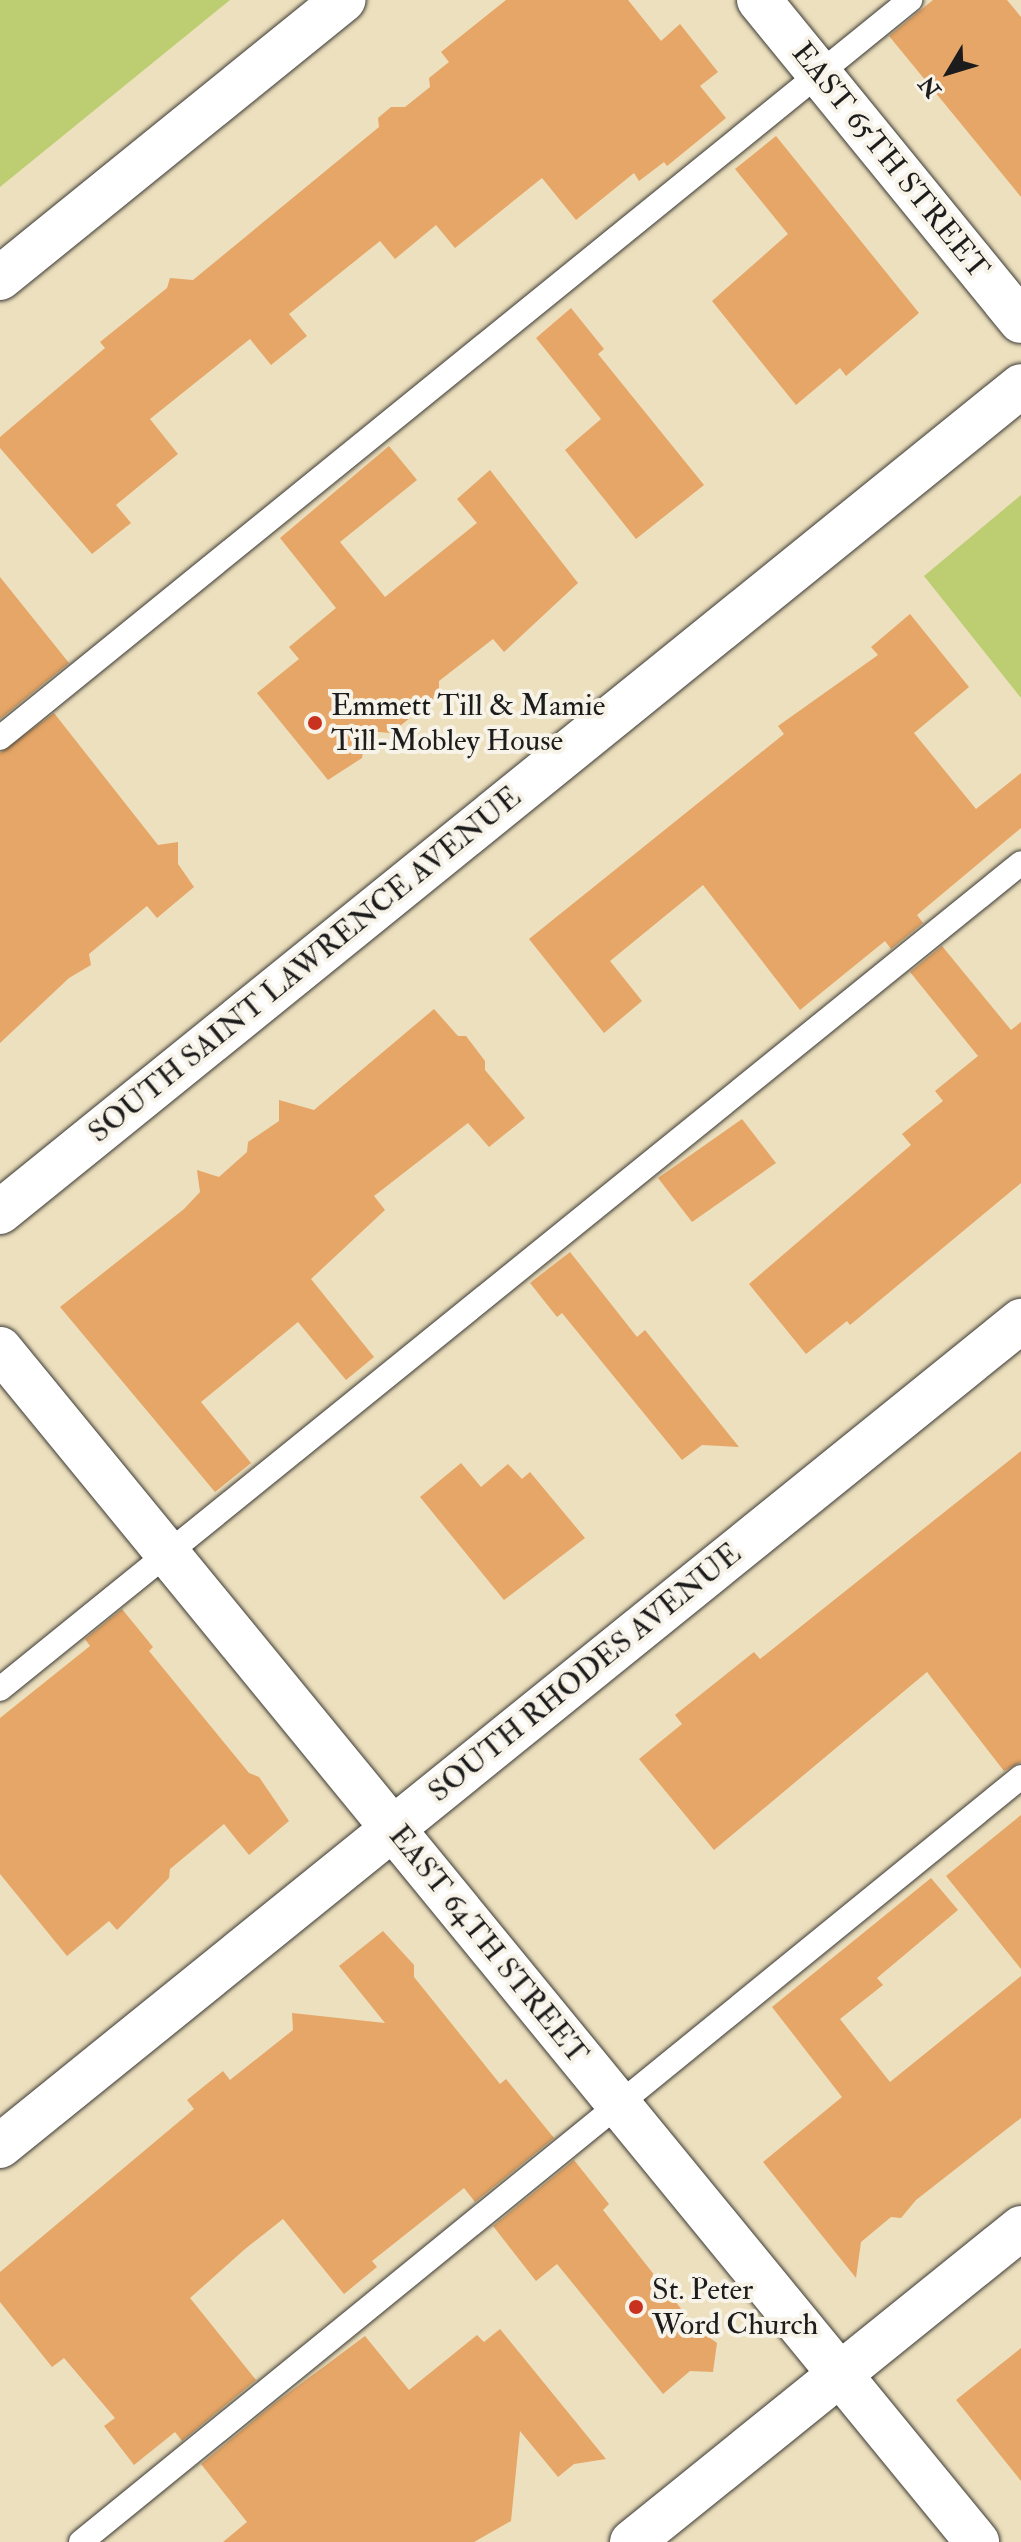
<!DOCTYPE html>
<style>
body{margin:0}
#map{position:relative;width:1021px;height:2542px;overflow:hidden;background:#ede0be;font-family:"IM FELL Double Pica",serif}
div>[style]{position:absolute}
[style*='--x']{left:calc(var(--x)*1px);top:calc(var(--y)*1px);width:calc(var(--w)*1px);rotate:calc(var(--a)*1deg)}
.green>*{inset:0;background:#bcce71}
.building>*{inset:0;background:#e5a667}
.roads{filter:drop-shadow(0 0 2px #3b3934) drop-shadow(0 0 2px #3b3934)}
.lane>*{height:24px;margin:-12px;padding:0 12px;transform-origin:12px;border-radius:12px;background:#fff}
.street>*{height:44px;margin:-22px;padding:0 22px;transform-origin:22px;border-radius:22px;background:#fff}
.dots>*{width:22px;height:22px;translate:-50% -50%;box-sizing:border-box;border:4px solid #f7f3e8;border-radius:50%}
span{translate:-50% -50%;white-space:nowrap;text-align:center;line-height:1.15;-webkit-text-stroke:8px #f7f3e8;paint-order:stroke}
.street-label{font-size:30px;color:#1c1c1c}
.poi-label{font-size:30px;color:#1c1c1c}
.left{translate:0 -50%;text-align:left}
.north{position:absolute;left:909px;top:32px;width:80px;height:80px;-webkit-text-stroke:6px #f7f3e8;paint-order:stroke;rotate:232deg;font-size:22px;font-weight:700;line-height:32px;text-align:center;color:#1c1c1c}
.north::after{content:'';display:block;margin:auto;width:28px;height:36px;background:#1c1c1c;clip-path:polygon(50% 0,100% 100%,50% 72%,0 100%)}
</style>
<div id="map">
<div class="green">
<div style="clip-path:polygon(0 0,230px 0,0 187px)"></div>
<div style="clip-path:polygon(1021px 495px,1021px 698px,924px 576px)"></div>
</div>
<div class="building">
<div style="clip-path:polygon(506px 0,628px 0,661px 41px,680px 24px,718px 72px,700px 86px,726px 118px,667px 166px,664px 162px,639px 181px,634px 173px,576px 220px,542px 178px,455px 248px,436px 225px,395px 259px,380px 241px,289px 314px,307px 336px,271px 365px,250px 339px,150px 419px,178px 454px,116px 505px,131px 523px,92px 554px,0 448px,0 437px,105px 348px,100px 342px,167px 288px,170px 278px,193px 280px,379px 127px,378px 118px,391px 107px,405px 107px,430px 87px,429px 78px,449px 62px,441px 52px)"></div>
<div style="clip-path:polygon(933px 0,1007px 0,1021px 17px,1021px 197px,889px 36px)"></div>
<div style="clip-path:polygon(776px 136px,919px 313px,846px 376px,840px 368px,796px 405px,712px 301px,788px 234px,735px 169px)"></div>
<div style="clip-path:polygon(571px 308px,604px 349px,598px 354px,704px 485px,636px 539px,565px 450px,601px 419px,536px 338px)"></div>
<div style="clip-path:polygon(389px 446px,417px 480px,340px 542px,385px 597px,477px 523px,457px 499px,490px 470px,578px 583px,504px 652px,493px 639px,439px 681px,439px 695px,391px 733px,366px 731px,362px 758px,328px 780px,257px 693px,299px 659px,289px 647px,336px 608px,280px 538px)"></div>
<div style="clip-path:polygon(0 577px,69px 663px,0 719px)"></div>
<div style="clip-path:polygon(910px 614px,969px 687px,914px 733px,976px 809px,1021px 773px,1021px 828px,917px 915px,923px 923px,891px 949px,885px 941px,800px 1010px,703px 885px,610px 961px,642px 1001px,604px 1033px,529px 939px,784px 734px,778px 726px,878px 655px,871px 647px)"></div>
<div style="clip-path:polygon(54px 713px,158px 845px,178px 842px,178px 864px,194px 887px,157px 918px,147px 906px,89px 954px,91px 965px,69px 978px,0 1043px,0 753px)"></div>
<div style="clip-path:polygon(942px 946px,1011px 1030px,1021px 1022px,1021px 1183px,850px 1325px,847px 1321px,806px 1354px,749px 1284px,911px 1145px,902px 1134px,943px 1101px,935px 1091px,978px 1056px,910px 972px)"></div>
<div style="clip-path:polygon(434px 1009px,458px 1036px,466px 1036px,485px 1061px,485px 1070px,525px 1118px,489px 1147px,468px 1123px,374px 1196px,385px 1210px,311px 1279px,374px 1357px,346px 1380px,298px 1322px,201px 1402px,251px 1463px,215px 1492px,60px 1307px,184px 1209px,200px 1192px,197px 1170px,219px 1177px,247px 1152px,248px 1142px,279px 1121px,279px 1100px,314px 1110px)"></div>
<div style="clip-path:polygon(742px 1119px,776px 1163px,692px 1222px,658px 1178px)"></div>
<div style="clip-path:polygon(570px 1252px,637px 1337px,645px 1330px,739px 1447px,702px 1445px,682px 1460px,562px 1313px,557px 1317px,530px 1283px)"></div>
<div style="clip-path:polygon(1021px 1451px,1021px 1762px,1004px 1771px,927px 1672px,714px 1850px,639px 1759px,682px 1724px,675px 1715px,754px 1652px,760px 1659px)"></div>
<div style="clip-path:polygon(461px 1463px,481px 1487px,508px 1464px,522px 1479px,530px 1472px,585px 1538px,504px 1600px,420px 1497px)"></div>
<div style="clip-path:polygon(122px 1609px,153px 1647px,149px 1651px,249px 1773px,259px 1777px,289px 1821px,249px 1855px,224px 1824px,170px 1869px,169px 1878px,117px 1930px,109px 1921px,67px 1956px,0 1874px,0 1718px,90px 1646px,85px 1639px)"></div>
<div style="clip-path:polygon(1021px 1815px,1021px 1969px,946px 1876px)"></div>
<div style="clip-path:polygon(931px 1878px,958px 1910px,877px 1978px,883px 1985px,840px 2019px,890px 2082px,1021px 1976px,1021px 2118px,916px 2200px,901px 2218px,891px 2217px,861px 2242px,856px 2278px,763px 2162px,842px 2097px,772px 2007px)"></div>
<div style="clip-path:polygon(383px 1931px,414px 1965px,414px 1977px,500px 2084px,506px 2079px,554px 2138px,475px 2202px,464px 2188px,372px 2261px,377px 2267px,344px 2294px,283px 2219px,245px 2249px,190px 2298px,256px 2380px,182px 2441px,175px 2432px,134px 2465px,104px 2426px,115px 2418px,64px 2358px,52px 2367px,0 2302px,0 2272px,194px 2109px,187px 2100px,223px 2071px,230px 2080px,293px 2030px,292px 2013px,385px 2023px,339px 1966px)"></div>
<div style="clip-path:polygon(574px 2160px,609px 2204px,603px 2210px,697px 2329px,717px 2343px,713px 2372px,690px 2371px,663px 2394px,557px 2264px,536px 2281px,493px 2226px)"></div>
<div style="clip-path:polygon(500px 2329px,606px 2459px,574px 2464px,558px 2477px,520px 2431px,511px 2521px,474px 2542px,223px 2542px,247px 2522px,201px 2464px,275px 2403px,365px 2336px,409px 2390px,477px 2335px,484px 2342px)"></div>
<div style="clip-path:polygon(1021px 2348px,1021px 2481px,956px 2400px)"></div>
</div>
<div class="roads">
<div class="lane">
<div style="--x:0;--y:738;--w:1172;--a:-39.04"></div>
<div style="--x:0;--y:1689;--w:1313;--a:-38.97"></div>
<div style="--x:81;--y:2542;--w:1212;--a:-39.14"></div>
</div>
<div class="street">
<div style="--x:759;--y:0;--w:414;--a:50.8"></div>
<div style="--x:0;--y:278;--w:442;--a:-39"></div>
<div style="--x:0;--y:1212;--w:1313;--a:-38.97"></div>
<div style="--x:0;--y:1349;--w:1542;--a:50.68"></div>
<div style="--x:0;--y:2146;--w:1313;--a:-38.94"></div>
<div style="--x:632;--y:2542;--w:500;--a:-38.9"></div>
</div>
</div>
<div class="dots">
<div style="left:315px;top:723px;background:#c8321e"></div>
<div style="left:636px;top:2307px;background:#c8321e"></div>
</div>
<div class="street-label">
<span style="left:890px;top:161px;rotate:51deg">EAST 65TH STREET</span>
<span style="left:305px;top:965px;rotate:-39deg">SOUTH SAINT LAWRENCE AVENUE</span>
<span style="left:585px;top:1673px;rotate:-39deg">SOUTH RHODES AVENUE</span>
<span style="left:488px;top:1945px;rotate:51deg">EAST 64TH STREET</span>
</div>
<div class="poi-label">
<span class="left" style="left:331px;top:723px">Emmett Till &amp; Mamie<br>Till-Mobley House</span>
<span class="left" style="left:652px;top:2307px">St. Peter<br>Word Church</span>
</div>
<div class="north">N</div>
</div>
